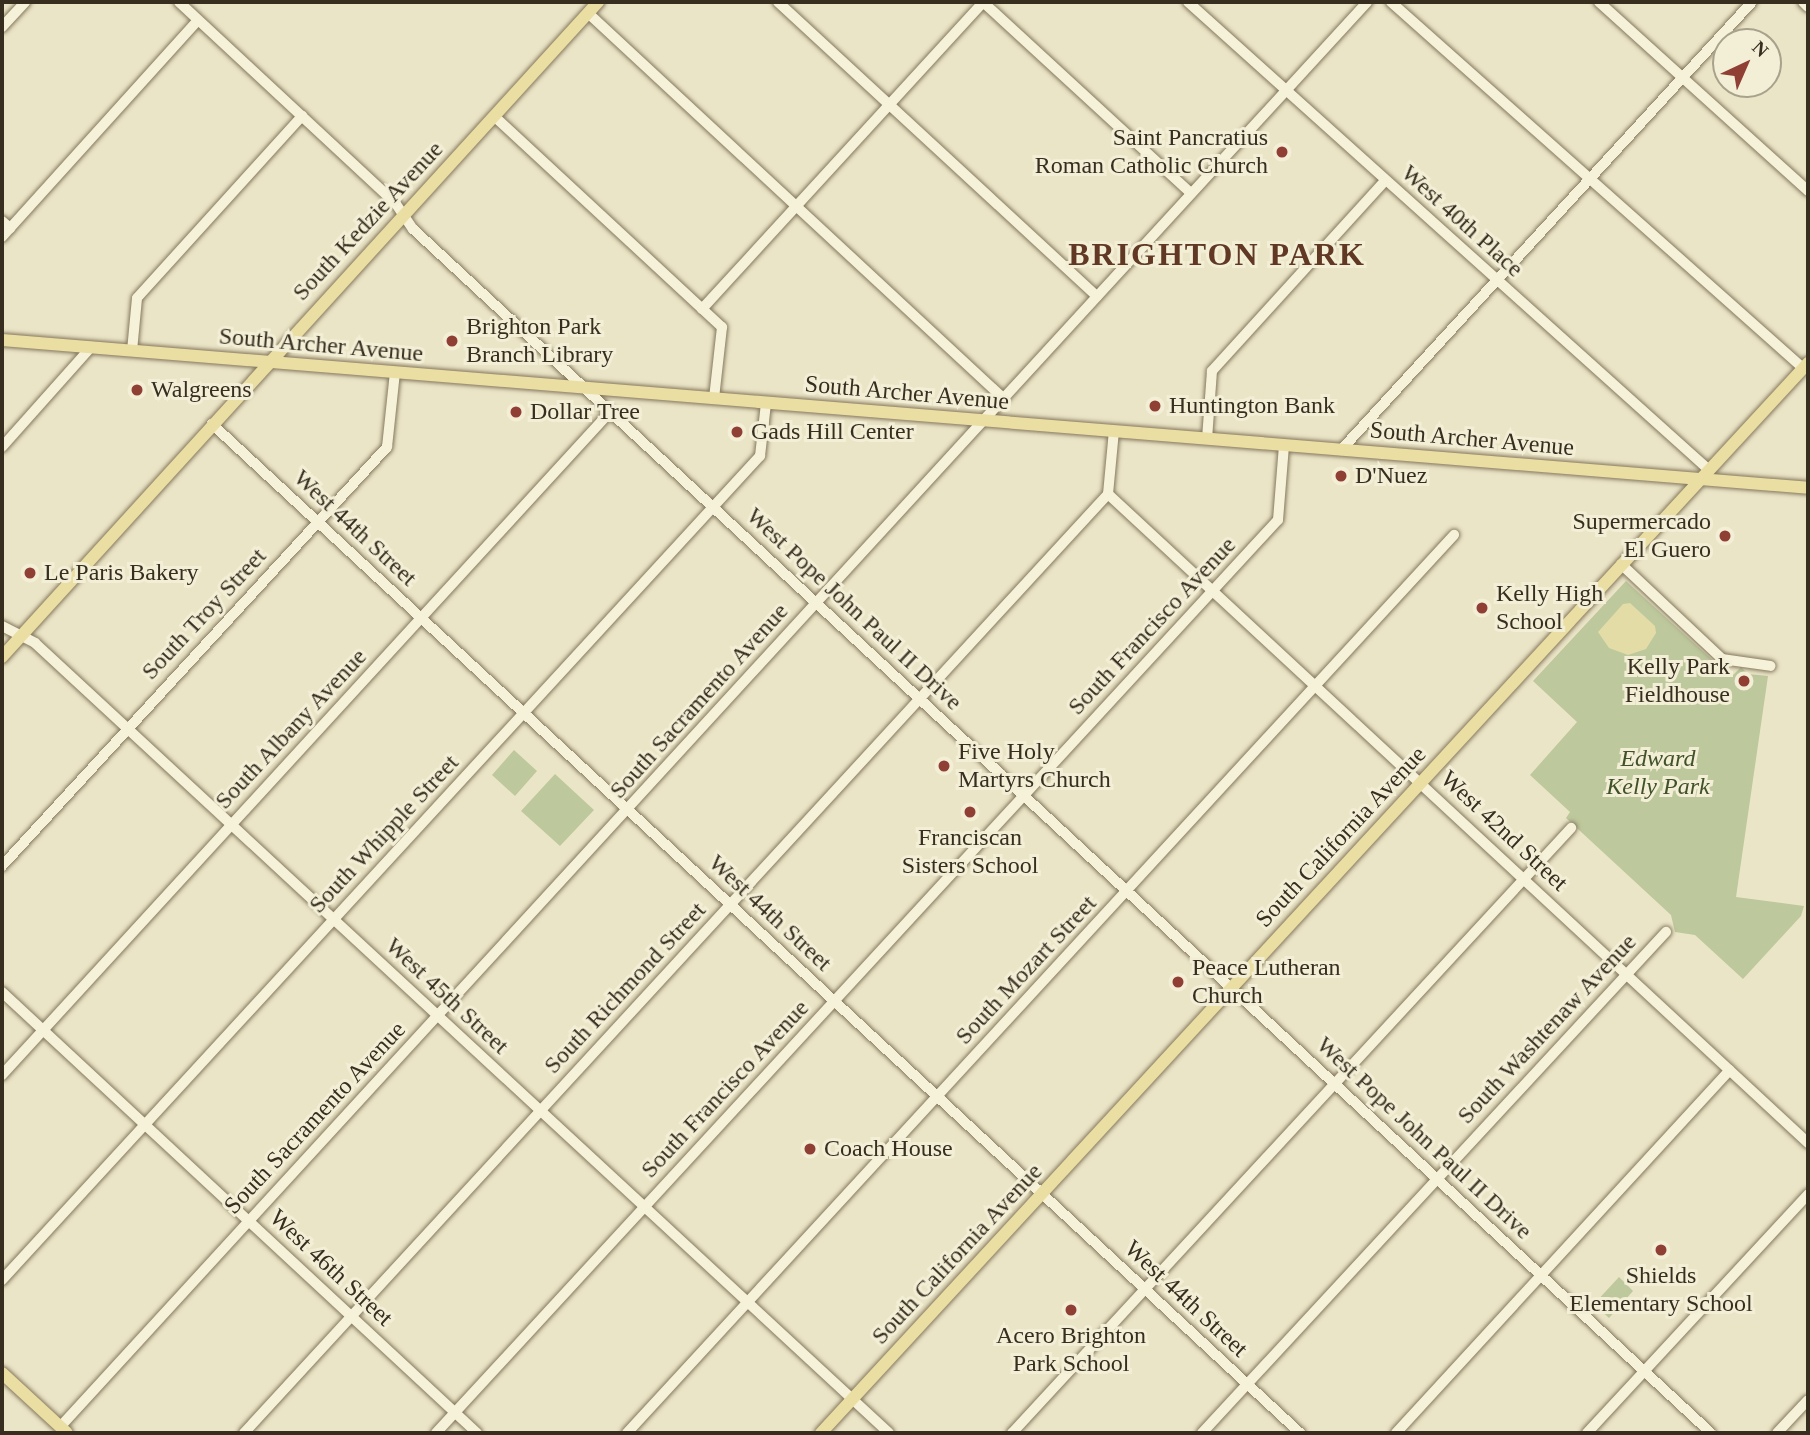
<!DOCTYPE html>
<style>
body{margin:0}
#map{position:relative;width:1810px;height:1435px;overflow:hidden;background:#ebe5c7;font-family:Georgia,serif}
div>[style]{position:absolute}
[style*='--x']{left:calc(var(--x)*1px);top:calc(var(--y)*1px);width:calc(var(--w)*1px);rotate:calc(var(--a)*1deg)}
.green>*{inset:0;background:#bdc89c}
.sand>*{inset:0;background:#e4dca7}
.roads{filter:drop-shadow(0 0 2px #85785e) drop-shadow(0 0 2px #85785e)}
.minor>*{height:10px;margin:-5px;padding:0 5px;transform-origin:5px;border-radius:5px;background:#f6f2da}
.major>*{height:12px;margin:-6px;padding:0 6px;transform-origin:6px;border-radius:6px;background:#eadea2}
.dots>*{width:19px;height:19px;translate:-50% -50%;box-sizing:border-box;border:4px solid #f3efd6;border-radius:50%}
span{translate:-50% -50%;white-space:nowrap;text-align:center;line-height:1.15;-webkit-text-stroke:6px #f3efd6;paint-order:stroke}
.poi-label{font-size:24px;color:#372e20}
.right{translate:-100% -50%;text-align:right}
.left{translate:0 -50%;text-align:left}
.street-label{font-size:24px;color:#372e20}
.park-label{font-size:24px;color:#415129;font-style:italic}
.district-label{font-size:32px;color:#603823;font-weight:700;letter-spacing:2px}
.frame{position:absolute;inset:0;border:4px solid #372e20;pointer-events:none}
.north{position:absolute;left:1712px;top:28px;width:70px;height:70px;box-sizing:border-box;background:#f3efd6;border:2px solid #a8a28d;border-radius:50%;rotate:44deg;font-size:19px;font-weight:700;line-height:28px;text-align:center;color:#372e20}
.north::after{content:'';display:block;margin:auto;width:24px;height:32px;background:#8f3f33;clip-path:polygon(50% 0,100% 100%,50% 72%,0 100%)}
</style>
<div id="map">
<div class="green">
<div style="clip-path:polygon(1626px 581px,1731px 677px,1741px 667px,1748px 674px,1768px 676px,1736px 897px,1804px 906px,1801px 916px,1743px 979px,1695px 935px,1675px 932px,1671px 915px,1566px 818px,1570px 812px,1530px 775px,1577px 722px,1533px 681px)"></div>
<div style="clip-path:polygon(514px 750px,537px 771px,515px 796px,492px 775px)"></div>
<div style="clip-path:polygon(555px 774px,594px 810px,560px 846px,521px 811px)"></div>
<div style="clip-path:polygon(1619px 1277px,1633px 1291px,1609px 1318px,1594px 1304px)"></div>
</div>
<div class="sand">
<div style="clip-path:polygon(1630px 603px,1655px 626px,1656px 633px,1646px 649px,1628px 655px,1609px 648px,1598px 632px,1623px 604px)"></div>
</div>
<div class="roads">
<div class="minor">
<div style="--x:179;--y:2;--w:296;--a:42.9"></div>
<div style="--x:396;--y:204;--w:30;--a:56"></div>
<div style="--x:413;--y:229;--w:1770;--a:42.85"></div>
<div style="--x:778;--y:2;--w:434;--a:42.7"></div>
<div style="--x:983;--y:2;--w:282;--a:42.6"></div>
<div style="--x:1188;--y:2;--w:700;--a:41.93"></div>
<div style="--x:1391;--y:2;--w:551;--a:41.62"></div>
<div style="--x:1599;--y:2;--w:282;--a:42.1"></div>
<div style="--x:1803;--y:2;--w:7;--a:45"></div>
<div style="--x:588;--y:13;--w:566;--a:42.85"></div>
<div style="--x:2;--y:27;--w:34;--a:-47"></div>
<div style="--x:494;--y:116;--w:311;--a:42.8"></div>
<div style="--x:722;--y:327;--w:71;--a:96.4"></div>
<div style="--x:2;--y:221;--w:11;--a:41"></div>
<div style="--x:2;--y:237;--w:292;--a:-47.9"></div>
<div style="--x:702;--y:309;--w:416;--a:-47.5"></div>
<div style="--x:132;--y:351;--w:53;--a:-84.6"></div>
<div style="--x:137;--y:298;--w:246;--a:-47.8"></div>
<div style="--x:212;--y:424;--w:1484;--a:42.84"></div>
<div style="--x:1207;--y:439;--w:68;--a:-85.8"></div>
<div style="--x:1212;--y:371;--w:257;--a:-47.7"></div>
<div style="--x:2;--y:447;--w:134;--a:-48.3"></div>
<div style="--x:1341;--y:450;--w:608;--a:-47.47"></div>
<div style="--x:1108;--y:494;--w:955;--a:42.83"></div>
<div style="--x:1621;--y:564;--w:139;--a:43.2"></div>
<div style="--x:1722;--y:659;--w:49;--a:8.1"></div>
<div style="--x:2;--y:626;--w:37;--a:27"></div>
<div style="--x:35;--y:643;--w:1163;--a:42.77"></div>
<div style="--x:2;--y:866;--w:569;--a:-47.42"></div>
<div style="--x:387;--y:447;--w:75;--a:-83.9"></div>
<div style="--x:2;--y:992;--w:648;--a:42.87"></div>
<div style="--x:2;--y:1075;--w:900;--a:-47.48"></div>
<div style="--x:2;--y:1280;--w:1120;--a:-47.39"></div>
<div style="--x:760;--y:456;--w:53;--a:-83.5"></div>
<div style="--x:60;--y:1427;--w:1934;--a:-47.47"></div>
<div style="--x:244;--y:1433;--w:1276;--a:-47.38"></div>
<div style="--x:1108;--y:494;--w:63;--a:-84.6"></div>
<div style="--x:436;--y:1433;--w:1242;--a:-47.32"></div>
<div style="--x:1278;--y:520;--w:75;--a:-85.4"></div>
<div style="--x:627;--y:1433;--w:1221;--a:-47.36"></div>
<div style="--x:1012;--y:1433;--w:824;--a:-47.26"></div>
<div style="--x:1202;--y:1433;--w:683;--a:-47.2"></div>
<div style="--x:1396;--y:1433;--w:493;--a:-47.4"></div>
<div style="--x:1587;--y:1433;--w:326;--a:-47.2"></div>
<div style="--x:1777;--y:1433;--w:45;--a:-46.8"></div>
</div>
<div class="major">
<div style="--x:2;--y:340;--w:1812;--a:4.68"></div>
<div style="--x:2;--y:657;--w:886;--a:-47.7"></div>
<div style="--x:2;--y:1373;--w:88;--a:42.7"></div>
<div style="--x:821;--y:1433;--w:1456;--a:-47.31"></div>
</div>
</div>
<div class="dots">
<div style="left:1282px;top:152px;background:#8f3f33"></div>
<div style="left:452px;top:341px;background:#8f3f33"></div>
<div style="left:137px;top:390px;background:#8f3f33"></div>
<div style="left:1155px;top:406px;background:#8f3f33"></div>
<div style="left:516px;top:412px;background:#8f3f33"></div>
<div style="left:737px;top:432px;background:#8f3f33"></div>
<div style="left:1341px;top:476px;background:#8f3f33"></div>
<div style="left:1725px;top:536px;background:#8f3f33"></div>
<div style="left:30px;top:573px;background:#8f3f33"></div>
<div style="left:1482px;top:608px;background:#8f3f33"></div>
<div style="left:1744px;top:681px;background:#8f3f33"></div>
<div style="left:944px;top:766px;background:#8f3f33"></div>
<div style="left:970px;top:812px;background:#8f3f33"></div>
<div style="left:1178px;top:982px;background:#8f3f33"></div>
<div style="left:810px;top:1149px;background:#8f3f33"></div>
<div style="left:1661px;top:1250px;background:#8f3f33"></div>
<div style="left:1071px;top:1310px;background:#8f3f33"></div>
</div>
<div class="poi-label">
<span class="right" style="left:1268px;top:152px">Saint Pancratius<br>Roman Catholic Church</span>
<span class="left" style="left:466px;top:341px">Brighton Park<br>Branch Library</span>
<span class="left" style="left:151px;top:390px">Walgreens</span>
<span class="left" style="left:1169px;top:406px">Huntington Bank</span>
<span class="left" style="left:530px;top:412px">Dollar Tree</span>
<span class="left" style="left:751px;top:432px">Gads Hill Center</span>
<span class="left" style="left:1355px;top:476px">D'Nuez</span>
<span class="right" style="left:1711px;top:536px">Supermercado<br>El Guero</span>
<span class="left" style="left:44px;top:573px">Le Paris Bakery</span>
<span class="left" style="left:1496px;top:608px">Kelly High<br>School</span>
<span class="right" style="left:1730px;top:681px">Kelly Park<br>Fieldhouse</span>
<span class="left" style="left:958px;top:766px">Five Holy<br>Martyrs Church</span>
<span style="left:970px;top:852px">Franciscan<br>Sisters School</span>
<span class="left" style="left:1192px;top:982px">Peace Lutheran<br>Church</span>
<span class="left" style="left:824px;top:1149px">Coach House</span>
<span style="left:1661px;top:1290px">Shields<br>Elementary School</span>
<span style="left:1071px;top:1350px">Acero Brighton<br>Park School</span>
</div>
<div class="street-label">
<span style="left:368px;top:221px;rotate:-47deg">South Kedzie Avenue</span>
<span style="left:1462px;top:221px;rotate:42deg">West 40th Place</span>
<span style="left:321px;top:345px;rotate:5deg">South Archer Avenue</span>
<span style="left:907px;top:393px;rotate:5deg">South Archer Avenue</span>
<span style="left:1472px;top:439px;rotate:5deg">South Archer Avenue</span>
<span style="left:355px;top:528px;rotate:43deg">West 44th Street</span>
<span style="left:854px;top:609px;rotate:43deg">West Pope John Paul II Drive</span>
<span style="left:204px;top:614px;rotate:-47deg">South Troy Street</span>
<span style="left:1152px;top:626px;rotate:-47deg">South Francisco Avenue</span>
<span style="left:699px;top:701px;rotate:-48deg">South Sacramento Avenue</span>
<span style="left:291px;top:729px;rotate:-47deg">South Albany Avenue</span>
<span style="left:1504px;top:831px;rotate:43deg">West 42nd Street</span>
<span style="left:384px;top:834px;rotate:-47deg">South Whipple Street</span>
<span style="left:1341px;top:837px;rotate:-47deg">South California Avenue</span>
<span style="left:770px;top:913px;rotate:43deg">West 44th Street</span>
<span style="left:1026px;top:970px;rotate:-47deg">South Mozart Street</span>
<span style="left:625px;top:988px;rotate:-47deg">South Richmond Street</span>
<span style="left:447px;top:996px;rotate:43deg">West 45th Street</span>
<span style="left:1547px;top:1029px;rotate:-47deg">South Washtenaw Avenue</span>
<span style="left:725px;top:1089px;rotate:-47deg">South Francisco Avenue</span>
<span style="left:315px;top:1118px;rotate:-47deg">South Sacramento Avenue</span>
<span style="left:1424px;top:1138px;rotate:43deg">West Pope John Paul II Drive</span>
<span style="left:957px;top:1254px;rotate:-47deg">South California Avenue</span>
<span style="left:331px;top:1268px;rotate:43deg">West 46th Street</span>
<span style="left:1186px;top:1299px;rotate:43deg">West 44th Street</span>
</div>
<div class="park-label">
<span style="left:1658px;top:773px">Edward<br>Kelly Park</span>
</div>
<div class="district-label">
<span style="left:1217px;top:254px">BRIGHTON PARK</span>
</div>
<div class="frame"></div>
<div class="north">N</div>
</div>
